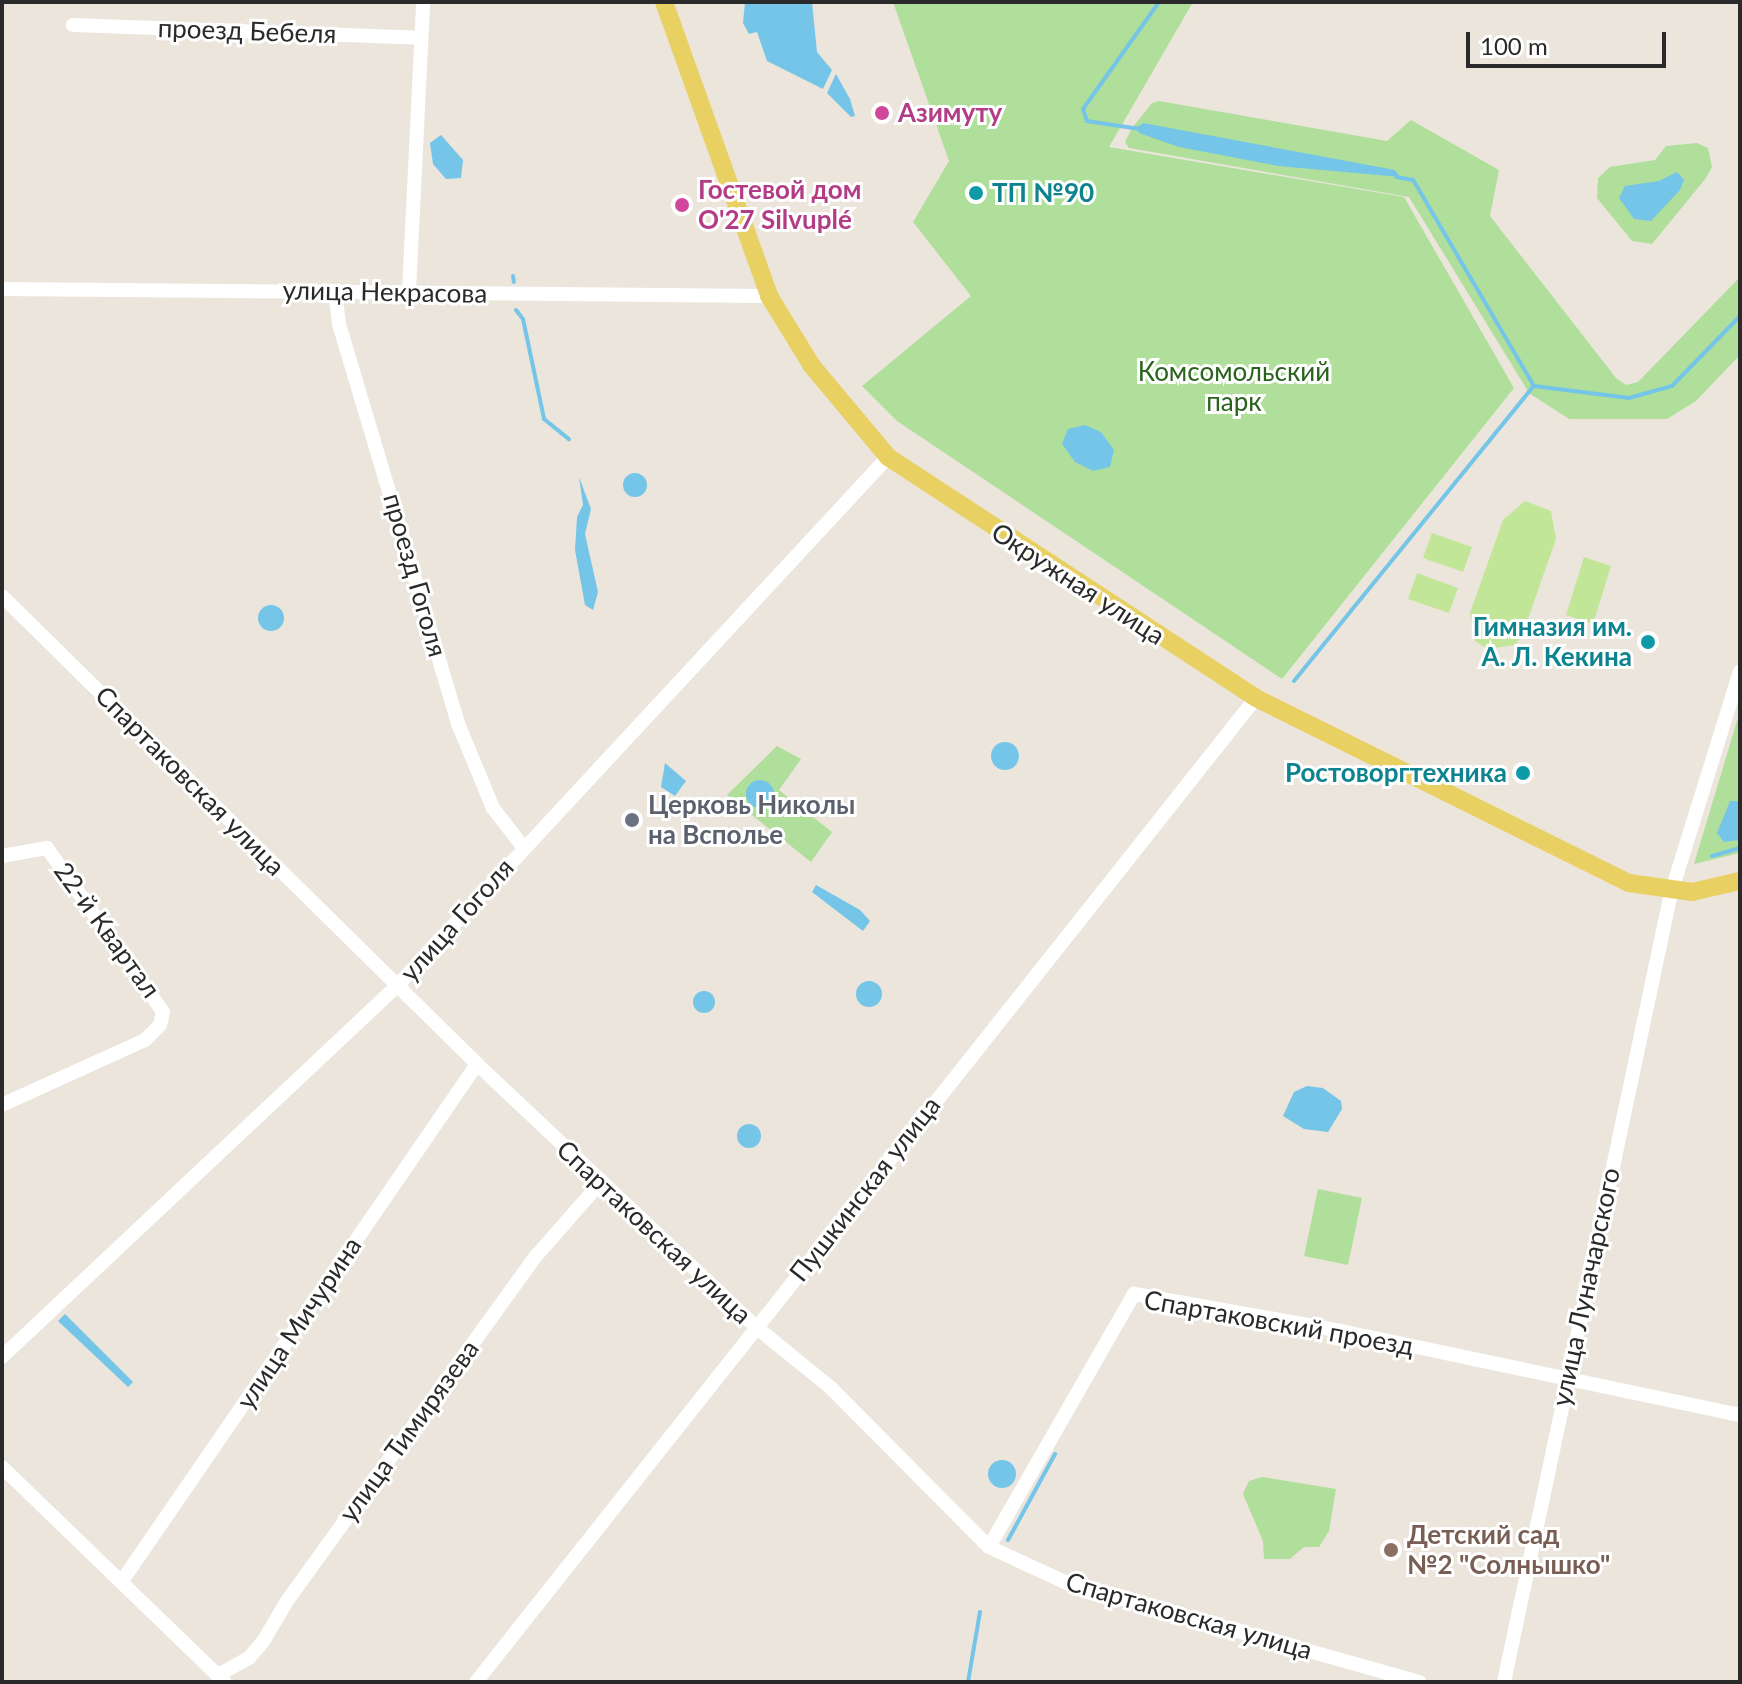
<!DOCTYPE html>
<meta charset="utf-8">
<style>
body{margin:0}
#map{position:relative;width:1742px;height:1684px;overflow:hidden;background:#ebe5dc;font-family:Lato,sans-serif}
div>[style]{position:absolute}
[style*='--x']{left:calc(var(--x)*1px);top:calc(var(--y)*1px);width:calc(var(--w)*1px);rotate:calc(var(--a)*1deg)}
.green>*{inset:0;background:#b0df9b}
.pitch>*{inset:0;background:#c2e698}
.water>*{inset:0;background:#74c5e8}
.round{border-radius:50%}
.stream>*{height:4px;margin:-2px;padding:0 2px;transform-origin:2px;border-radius:2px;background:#74c5e8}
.minor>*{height:14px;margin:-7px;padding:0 7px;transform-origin:7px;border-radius:7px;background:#fff}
.major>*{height:18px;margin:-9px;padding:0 9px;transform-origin:9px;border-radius:9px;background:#e9d063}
.dots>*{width:22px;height:22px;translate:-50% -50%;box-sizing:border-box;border:4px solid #fff;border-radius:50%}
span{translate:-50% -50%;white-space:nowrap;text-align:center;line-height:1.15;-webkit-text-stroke:6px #fff;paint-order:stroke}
.street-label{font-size:26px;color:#2a2a2a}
.hotel-label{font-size:26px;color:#b23c85;font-weight:700}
.left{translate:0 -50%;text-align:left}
.culture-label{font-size:26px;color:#0d838f;font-weight:700}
.right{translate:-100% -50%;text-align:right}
.park-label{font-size:26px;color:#29631d}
.worship-label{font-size:26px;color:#5b616d;font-weight:700}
.education-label{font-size:26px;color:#785e54;font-weight:700}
.frame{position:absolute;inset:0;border:4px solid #2a2a2a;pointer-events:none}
.scale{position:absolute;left:1466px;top:32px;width:200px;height:36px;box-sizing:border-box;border:4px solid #2a2a2a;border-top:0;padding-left:10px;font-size:24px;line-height:28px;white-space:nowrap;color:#2a2a2a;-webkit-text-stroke:6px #fff;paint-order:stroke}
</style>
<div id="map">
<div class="green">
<div style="clip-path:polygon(893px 2px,1193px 2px,1109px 147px,1404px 197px,1514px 388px,1282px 679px,897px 421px,862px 386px,971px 296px,913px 222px,949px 161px)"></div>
<div style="clip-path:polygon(1159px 101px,1387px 141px,1411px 120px,1499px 170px,1490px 216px,1616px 378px,1626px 385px,1638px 382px,1740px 277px,1740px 355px,1696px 401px,1667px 419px,1569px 419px,1529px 393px,1409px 197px,1129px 148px,1125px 142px,1132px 128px,1152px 103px)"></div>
<div style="clip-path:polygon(1697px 143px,1708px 148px,1712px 167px,1706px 178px,1652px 244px,1632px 241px,1597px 198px,1598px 178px,1610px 167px,1655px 160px,1666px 146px)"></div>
<div style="clip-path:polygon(1740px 711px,1740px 853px,1694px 864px)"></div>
<div style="clip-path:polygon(777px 746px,801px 759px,779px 790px,832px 832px,811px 862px,727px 795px)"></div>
<div style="clip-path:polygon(1318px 1189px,1362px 1198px,1348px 1265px,1304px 1256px)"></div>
<div style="clip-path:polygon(1262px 1477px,1336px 1489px,1329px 1531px,1319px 1547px,1304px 1547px,1290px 1559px,1264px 1559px,1263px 1541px,1243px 1494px,1249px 1481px)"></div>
</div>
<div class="pitch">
<div style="clip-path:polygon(1525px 501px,1551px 511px,1556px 539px,1523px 633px,1515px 645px,1487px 649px,1475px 641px,1470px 613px,1503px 520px)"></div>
<div style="clip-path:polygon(1432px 533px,1472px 547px,1463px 572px,1423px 558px)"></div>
<div style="clip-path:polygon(1584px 557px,1611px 566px,1593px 624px,1566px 615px)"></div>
<div style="clip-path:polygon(1417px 573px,1458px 588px,1449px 613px,1408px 599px)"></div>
</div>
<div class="water">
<div style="clip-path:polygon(745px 2px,812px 2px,817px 52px,832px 70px,823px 89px,767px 61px,757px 32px,749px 34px,743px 23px)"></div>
<div style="clip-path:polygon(836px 74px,850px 99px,855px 116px,851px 117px,827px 93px)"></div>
<div style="clip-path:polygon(1143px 123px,1395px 170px,1400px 177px,1278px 166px,1179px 147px,1139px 133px,1136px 128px)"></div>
<div style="clip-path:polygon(441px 135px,463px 160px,461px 178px,446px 179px,433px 164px,430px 143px)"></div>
<div style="clip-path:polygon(1677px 172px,1684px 180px,1680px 190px,1651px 221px,1634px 219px,1619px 198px,1625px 186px,1659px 181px)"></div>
<div style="clip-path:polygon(1085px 425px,1101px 432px,1114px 450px,1110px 467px,1093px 471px,1075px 462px,1062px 444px,1068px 429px)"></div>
<div class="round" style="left:623px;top:473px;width:24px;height:24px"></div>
<div style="clip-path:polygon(579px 477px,591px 509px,585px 534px,598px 592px,593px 610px,585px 605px,575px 550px,577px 517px,583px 505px)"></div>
<div class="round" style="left:258px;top:605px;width:26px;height:26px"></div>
<div class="round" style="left:991px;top:742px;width:28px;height:28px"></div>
<div style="clip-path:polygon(665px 763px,686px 781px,675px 796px,661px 787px)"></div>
<div class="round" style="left:746px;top:780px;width:28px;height:28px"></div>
<div style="clip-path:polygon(1730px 801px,1740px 801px,1740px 840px,1724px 842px,1717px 833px)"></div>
<div style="clip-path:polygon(816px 885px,860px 910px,870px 921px,863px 931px,812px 892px)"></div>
<div class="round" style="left:856px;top:981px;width:26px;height:26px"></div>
<div class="round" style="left:693px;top:991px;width:22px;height:22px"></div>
<div style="clip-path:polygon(1307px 1086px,1323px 1088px,1341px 1101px,1342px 1109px,1328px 1132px,1304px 1129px,1283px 1116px,1294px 1092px)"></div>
<div class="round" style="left:737px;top:1124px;width:24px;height:24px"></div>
<div style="clip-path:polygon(65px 1314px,133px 1382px,128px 1387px,58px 1321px)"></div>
<div class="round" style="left:988px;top:1460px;width:28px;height:28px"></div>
</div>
<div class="stream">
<div style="--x:1140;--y:129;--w:54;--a:-171.4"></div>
<div style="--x:1087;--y:121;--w:13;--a:-108"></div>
<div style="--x:1083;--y:109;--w:131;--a:-54.6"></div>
<div style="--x:513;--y:276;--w:6;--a:81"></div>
<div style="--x:516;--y:310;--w:11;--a:52"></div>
<div style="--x:523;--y:319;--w:102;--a:78.1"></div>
<div style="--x:544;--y:419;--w:32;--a:39"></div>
<div style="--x:1534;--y:386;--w:96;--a:7.2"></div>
<div style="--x:1629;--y:398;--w:45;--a:-15.6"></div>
<div style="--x:1672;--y:386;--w:98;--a:-45.8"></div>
<div style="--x:1294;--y:681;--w:380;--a:-50.9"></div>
<div style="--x:1534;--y:386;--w:239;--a:-120.4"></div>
<div style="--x:1413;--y:180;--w:17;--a:-170"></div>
<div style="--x:1712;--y:856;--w:29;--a:-16"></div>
<div style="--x:1008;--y:1540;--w:98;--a:-61.3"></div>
<div style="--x:968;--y:1682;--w:71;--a:-80.3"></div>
</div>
<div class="minor">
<div style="--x:73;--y:25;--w:348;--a:2.1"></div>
<div style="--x:2;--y:289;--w:767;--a:0.52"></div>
<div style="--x:335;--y:291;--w:33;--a:83"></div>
<div style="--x:339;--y:324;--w:420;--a:73.4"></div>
<div style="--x:459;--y:726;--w:89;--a:67.5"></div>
<div style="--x:493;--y:808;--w:49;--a:52.4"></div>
<div style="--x:409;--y:292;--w:290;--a:-87.2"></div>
<div style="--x:2;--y:596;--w:667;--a:44.57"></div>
<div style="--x:477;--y:1064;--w:383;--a:43.3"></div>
<div style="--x:756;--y:1327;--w:97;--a:39.1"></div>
<div style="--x:831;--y:1388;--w:224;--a:45.2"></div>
<div style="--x:989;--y:1547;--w:86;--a:24.8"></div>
<div style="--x:1067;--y:1583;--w:366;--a:15.7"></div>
<div style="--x:2;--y:856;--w:46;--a:-10.1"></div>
<div style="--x:47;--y:848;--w:201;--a:54.7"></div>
<div style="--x:163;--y:1012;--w:13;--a:103"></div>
<div style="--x:160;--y:1025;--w:21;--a:135"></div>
<div style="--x:145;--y:1040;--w:157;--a:155.6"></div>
<div style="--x:2;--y:1357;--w:542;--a:-43.21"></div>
<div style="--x:397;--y:986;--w:722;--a:-47.13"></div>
<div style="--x:2;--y:1467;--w:310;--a:44"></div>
<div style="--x:989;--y:1547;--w:292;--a:-60.2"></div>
<div style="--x:1134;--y:1294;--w:210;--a:10.1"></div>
<div style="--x:1341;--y:1331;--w:408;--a:11.9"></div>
<div style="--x:122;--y:1581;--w:627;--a:-55.52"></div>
<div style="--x:218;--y:1675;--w:35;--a:-29"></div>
<div style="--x:249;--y:1658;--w:23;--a:-50"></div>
<div style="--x:264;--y:1640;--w:45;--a:-59.5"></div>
<div style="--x:287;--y:1601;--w:427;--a:-54.2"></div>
<div style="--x:537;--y:1255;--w:96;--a:-48.8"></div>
<div style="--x:476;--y:1682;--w:1256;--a:-51.6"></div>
<div style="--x:1504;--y:1682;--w:806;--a:-78.05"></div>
<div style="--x:1671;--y:893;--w:232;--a:-72.7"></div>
</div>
<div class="major">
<div style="--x:664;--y:2;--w:312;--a:70.3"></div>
<div style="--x:769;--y:296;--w:82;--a:58.4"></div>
<div style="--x:812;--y:366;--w:119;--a:50.1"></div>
<div style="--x:888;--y:457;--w:440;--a:33.2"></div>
<div style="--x:1256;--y:698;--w:416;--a:26.4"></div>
<div style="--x:1629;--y:883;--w:64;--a:8.1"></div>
<div style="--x:1692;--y:892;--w:49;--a:-12.9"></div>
</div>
<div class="dots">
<div style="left:882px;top:113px;background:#d1479c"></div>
<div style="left:976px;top:193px;background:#0f9aa8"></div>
<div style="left:682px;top:205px;background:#d1479c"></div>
<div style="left:1648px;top:642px;background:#0f9aa8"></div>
<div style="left:1523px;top:773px;background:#0f9aa8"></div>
<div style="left:632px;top:820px;background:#6b7280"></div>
<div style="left:1391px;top:1550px;background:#8d6e63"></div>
</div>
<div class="street-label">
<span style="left:247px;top:31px;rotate:2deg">проезд Бебеля</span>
<span style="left:385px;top:292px;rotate:1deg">улица Некрасова</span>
<span style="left:415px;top:575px;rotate:74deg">проезд Гоголя</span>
<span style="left:1078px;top:584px;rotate:33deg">Окружная улица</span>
<span style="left:190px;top:781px;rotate:45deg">Спартаковская улица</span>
<span style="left:457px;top:920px;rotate:-48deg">улица Гоголя</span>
<span style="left:107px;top:930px;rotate:54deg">22-й Квартал</span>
<span style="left:865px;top:1189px;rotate:-52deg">Пушкинская улица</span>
<span style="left:654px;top:1232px;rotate:43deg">Спартаковская улица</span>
<span style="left:1586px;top:1287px;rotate:-78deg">улица Луначарского</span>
<span style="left:299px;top:1323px;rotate:-56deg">улица Мичурина</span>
<span style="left:1279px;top:1323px;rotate:10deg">Спартаковский проезд</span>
<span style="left:409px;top:1431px;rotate:-54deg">улица Тимирязева</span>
<span style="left:1189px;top:1616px;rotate:16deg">Спартаковская улица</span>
</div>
<div class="hotel-label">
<span class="left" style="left:898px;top:113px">Азимуту</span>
<span class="left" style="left:698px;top:205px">Гостевой дом<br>O'27 Silvuplé</span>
</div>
<div class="culture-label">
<span class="left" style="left:992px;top:193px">ТП №90</span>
<span class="right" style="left:1632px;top:642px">Гимназия им.<br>А. Л. Кекина</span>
<span class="right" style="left:1507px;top:773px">Ростоворгтехника</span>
</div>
<div class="park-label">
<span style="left:1234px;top:387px">Комсомольский<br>парк</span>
</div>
<div class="worship-label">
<span class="left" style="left:648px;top:820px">Церковь Николы<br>на Всполье</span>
</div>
<div class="education-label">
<span class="left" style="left:1407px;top:1550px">Детский сад<br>№2 "Солнышко"</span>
</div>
<div class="frame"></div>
<div class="scale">100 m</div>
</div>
